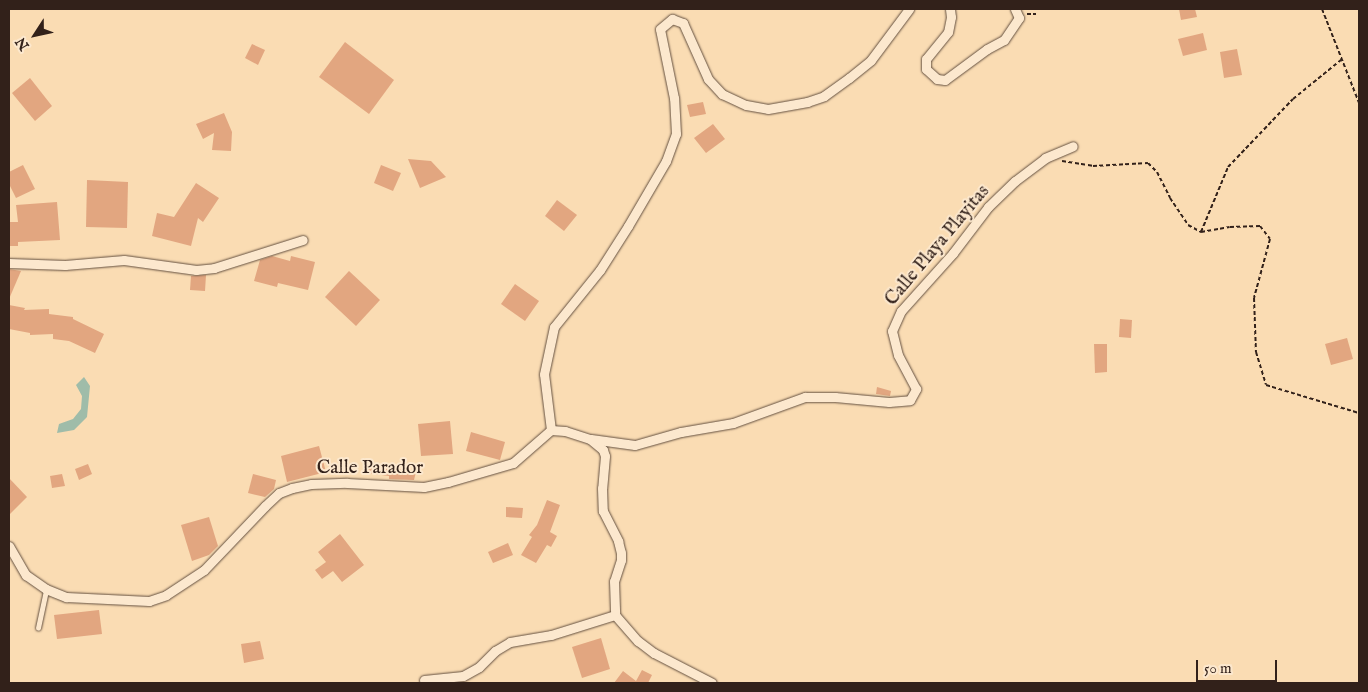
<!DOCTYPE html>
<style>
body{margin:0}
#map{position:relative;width:1368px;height:692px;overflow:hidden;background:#fadcb3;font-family:"IM FELL English",serif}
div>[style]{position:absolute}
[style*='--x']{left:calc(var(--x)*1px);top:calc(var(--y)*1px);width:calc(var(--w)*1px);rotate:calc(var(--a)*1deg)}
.water>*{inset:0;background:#9fbca9}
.building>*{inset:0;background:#e2a680}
.path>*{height:2px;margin-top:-1px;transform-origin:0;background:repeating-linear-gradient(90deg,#32211a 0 4px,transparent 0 6.5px)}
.roads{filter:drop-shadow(0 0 1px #645040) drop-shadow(0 0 1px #645040)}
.service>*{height:4.5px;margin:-2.25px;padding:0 2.25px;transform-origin:2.25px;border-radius:2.25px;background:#fce8ce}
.minor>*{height:9px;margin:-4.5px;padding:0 4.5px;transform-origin:4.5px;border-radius:4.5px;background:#fce8ce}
span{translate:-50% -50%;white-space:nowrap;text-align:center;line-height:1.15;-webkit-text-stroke:4px #fce8ce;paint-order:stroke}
.street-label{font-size:19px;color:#32211a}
.frame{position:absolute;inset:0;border:10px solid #32211a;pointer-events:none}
.north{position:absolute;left:10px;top:10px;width:50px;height:50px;-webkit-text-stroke:4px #fce8ce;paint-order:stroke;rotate:235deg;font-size:14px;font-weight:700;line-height:20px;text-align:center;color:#32211a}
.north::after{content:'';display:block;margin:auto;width:18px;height:22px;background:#32211a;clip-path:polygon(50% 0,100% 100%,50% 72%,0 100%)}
.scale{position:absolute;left:1196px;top:660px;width:81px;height:22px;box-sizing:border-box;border:2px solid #32211a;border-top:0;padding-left:6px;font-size:15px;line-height:18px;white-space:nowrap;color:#32211a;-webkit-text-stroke:4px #fce8ce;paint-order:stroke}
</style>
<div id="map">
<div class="water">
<div style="clip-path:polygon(84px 377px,90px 386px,87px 417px,74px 430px,57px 433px,59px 424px,73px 419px,81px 409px,82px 396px,76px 385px)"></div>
</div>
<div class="building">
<div style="clip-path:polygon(1179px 9px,1195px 9px,1197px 17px,1181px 20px)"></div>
<div style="clip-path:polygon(1203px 33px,1207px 50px,1183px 56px,1178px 39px)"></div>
<div style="clip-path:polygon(345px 42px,394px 80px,369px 114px,319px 77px)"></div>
<div style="clip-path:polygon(252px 44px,265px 50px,258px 65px,245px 58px)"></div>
<div style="clip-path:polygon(1237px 49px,1242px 75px,1224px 78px,1220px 52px)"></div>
<div style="clip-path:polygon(30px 78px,52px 106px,35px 121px,12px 93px)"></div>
<div style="clip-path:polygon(703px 102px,706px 114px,690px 117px,687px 105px)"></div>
<div style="clip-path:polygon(224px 113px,232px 132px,231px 151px,212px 150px,214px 133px,203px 139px,196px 124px)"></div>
<div style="clip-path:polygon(713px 124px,725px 139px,706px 153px,694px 138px)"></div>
<div style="clip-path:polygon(408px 159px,431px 161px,446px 177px,420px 188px)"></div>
<div style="clip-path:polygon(23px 165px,35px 189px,16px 198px,9px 184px,9px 172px)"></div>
<div style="clip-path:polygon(381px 165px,401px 173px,393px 191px,374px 183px)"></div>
<div style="clip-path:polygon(87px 180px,128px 182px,127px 228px,86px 227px)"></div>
<div style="clip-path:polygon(196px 183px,219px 198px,203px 222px,198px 218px,191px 246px,152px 236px,157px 213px,174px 217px)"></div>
<div style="clip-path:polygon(557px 200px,577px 215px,564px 231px,545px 216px)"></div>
<div style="clip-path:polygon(57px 202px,60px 240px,18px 242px,18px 246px,9px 246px,9px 222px,18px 222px,16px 205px)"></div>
<div style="clip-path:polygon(272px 256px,290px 261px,291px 256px,315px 262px,308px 290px,278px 283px,277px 287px,254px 281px,260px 260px)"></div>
<div style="clip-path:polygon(9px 269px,21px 271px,9px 299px)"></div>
<div style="clip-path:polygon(349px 271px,380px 300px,356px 326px,325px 297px)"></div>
<div style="clip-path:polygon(206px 275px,205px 291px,190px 290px,191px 276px)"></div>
<div style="clip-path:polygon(515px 284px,539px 301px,525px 321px,501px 304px)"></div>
<div style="clip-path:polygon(9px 305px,25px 308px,24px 310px,49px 309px,49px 314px,73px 317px,73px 319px,104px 334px,95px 353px,69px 341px,53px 339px,53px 334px,30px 335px,30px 333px,9px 329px)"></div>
<div style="clip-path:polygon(1120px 319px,1132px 320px,1131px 338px,1119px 337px)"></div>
<div style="clip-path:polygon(1347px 338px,1353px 359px,1331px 365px,1325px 344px)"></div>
<div style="clip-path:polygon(1094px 344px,1107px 344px,1107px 372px,1095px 373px)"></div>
<div style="clip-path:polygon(877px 387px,891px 391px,890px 396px,876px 394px)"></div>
<div style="clip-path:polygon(450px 421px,453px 454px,421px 456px,418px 424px)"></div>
<div style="clip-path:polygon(471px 432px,505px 442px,500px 460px,466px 451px)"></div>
<div style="clip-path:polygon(319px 446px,326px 472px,287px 482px,281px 456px)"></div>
<div style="clip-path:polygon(367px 463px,416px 472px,414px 480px,389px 479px,389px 476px,366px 473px)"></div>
<div style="clip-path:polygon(88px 464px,92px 474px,79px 480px,75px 469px)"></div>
<div style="clip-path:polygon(62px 474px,65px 486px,52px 488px,50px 476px)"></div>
<div style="clip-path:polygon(253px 474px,276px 480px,274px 489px,265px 497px,248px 493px)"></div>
<div style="clip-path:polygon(9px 478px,27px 497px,9px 515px)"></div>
<div style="clip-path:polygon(547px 500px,560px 505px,550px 532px,557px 536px,551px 547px,547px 545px,536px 563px,521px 555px,532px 537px,529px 535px,537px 525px)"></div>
<div style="clip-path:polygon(506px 507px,523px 508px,522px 518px,506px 517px)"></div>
<div style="clip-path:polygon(209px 517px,218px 546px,209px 555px,192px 561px,181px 525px)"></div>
<div style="clip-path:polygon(340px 534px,364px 565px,342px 582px,333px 571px,322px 579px,315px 570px,326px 562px,318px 552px)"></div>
<div style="clip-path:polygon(508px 543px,513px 555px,493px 563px,488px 552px)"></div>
<div style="clip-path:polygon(99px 610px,102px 634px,57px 639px,54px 615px)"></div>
<div style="clip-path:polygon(601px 638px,610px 669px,582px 678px,572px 647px)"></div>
<div style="clip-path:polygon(260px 641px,264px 659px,244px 663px,241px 644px)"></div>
<div style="clip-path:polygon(642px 670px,652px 675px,648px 683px,614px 683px,623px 671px,636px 681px)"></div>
</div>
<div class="path">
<div style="--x:1322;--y:9;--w:101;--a:68.5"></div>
<div style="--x:1027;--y:14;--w:9;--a:0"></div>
<div style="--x:1062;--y:161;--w:31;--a:9"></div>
<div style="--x:1093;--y:166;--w:55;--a:-3.1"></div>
<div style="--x:1148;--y:163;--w:13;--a:45"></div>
<div style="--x:1157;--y:172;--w:29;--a:63"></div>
<div style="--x:1170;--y:198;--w:32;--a:56"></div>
<div style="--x:1188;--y:225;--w:15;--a:28"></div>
<div style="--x:1201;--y:232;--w:29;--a:-10"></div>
<div style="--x:1230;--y:227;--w:30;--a:-2"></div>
<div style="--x:1260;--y:226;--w:16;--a:52"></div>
<div style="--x:1270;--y:239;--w:61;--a:105.2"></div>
<div style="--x:1254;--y:298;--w:54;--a:87.9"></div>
<div style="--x:1256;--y:352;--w:34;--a:73"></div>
<div style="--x:1266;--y:385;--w:97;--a:16.8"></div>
<div style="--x:1201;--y:232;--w:70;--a:-67.4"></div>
<div style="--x:1228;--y:167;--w:94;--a:-46.3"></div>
<div style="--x:1293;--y:99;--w:63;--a:-39.2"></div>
</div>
<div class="roads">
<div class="service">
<div style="--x:38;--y:628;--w:40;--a:-78"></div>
</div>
<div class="minor">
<div style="--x:950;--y:9;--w:8;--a:83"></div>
<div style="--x:951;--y:17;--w:15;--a:101"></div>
<div style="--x:948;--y:32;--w:35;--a:129"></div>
<div style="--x:926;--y:59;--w:10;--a:90"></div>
<div style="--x:926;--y:69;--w:15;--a:42"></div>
<div style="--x:937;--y:79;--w:8;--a:7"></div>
<div style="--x:945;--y:80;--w:52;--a:-36.4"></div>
<div style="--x:987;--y:49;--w:19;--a:-28"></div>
<div style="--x:1004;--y:40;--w:27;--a:-56"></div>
<div style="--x:1019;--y:18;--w:10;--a:-114"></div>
<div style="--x:9;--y:263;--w:56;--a:2"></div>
<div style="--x:65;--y:265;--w:59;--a:-4.8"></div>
<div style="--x:124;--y:260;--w:73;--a:7.9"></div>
<div style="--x:196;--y:270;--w:18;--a:-6"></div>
<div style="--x:214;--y:268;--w:93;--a:-17.5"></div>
<div style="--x:551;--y:430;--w:56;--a:-97.1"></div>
<div style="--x:544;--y:374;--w:48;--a:-78"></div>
<div style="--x:554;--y:327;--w:73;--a:-51.1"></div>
<div style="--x:600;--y:270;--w:52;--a:-57.5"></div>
<div style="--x:628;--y:226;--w:75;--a:-59.7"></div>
<div style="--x:666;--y:161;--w:29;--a:-70"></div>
<div style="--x:676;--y:134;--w:36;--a:-93"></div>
<div style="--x:674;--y:98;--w:70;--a:-101.5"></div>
<div style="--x:660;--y:29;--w:16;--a:-40"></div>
<div style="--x:672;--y:19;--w:12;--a:20"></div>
<div style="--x:683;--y:23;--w:61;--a:65.9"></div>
<div style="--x:708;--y:79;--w:21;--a:47"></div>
<div style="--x:722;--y:94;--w:26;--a:25"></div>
<div style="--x:746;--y:105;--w:22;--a:10"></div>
<div style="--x:768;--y:109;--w:40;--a:-10"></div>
<div style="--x:807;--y:102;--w:18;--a:-19"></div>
<div style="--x:824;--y:96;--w:31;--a:-36"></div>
<div style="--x:849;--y:78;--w:28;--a:-39"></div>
<div style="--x:871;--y:60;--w:64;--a:-53.3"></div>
<div style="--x:591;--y:439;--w:44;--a:7.8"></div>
<div style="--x:635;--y:445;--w:48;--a:-15.8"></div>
<div style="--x:681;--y:432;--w:53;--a:-9.8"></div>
<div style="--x:733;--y:423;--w:77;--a:-19.9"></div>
<div style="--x:805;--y:397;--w:30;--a:0"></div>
<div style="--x:835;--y:397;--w:54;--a:5.3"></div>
<div style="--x:889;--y:402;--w:21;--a:-5"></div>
<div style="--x:910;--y:400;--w:13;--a:-61"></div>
<div style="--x:916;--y:389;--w:38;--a:-118"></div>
<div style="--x:898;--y:355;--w:25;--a:-104"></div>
<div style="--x:892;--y:331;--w:22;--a:-66"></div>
<div style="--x:901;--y:311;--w:78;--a:-48.1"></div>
<div style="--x:953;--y:253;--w:58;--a:-52.7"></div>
<div style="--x:988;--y:207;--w:37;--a:-44"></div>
<div style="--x:1015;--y:181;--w:38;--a:-37"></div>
<div style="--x:1045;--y:158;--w:30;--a:-23"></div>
<div style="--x:9;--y:546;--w:34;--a:60"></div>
<div style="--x:26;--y:575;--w:24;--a:35"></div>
<div style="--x:46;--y:589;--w:22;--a:22"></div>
<div style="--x:66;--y:597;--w:83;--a:2.8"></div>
<div style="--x:149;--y:601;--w:18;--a:-19"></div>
<div style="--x:166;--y:595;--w:45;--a:-33.3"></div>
<div style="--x:204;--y:570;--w:88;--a:-46.4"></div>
<div style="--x:265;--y:506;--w:19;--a:-43"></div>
<div style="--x:279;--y:493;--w:14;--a:-21"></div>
<div style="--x:292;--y:488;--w:19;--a:-12"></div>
<div style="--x:311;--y:484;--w:36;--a:-2"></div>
<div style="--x:347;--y:483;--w:77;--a:3"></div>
<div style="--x:424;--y:487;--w:25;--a:-12"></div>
<div style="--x:448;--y:482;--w:68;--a:-16.3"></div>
<div style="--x:513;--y:463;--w:50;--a:-41"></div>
<div style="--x:551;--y:430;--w:14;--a:4"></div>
<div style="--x:565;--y:431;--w:26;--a:18"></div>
<div style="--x:590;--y:439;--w:17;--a:40"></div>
<div style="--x:603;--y:450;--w:6;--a:72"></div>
<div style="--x:605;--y:456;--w:32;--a:95"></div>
<div style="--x:602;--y:488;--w:23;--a:88"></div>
<div style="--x:603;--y:511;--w:34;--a:63"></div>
<div style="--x:618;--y:541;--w:12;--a:76"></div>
<div style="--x:621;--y:553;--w:7;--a:90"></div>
<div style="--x:621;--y:560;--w:22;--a:108"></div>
<div style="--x:614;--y:581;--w:34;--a:88"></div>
<div style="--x:615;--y:615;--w:35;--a:49"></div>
<div style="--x:638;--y:641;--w:20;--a:37"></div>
<div style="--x:654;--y:653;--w:65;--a:27.3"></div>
<div style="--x:424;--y:680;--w:39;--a:-6"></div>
<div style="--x:463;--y:676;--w:18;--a:-29"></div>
<div style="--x:479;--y:667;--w:23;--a:-45"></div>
<div style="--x:495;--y:651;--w:17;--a:-31"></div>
<div style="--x:510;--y:642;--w:42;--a:-9.7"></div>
<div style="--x:551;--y:635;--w:67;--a:-17.4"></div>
</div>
</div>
<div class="street-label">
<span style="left:938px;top:246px;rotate:-50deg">Calle Playa Playitas</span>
<span style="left:370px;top:469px">Calle Parador</span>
</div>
<div class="frame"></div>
<div class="north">N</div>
<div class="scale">50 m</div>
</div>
